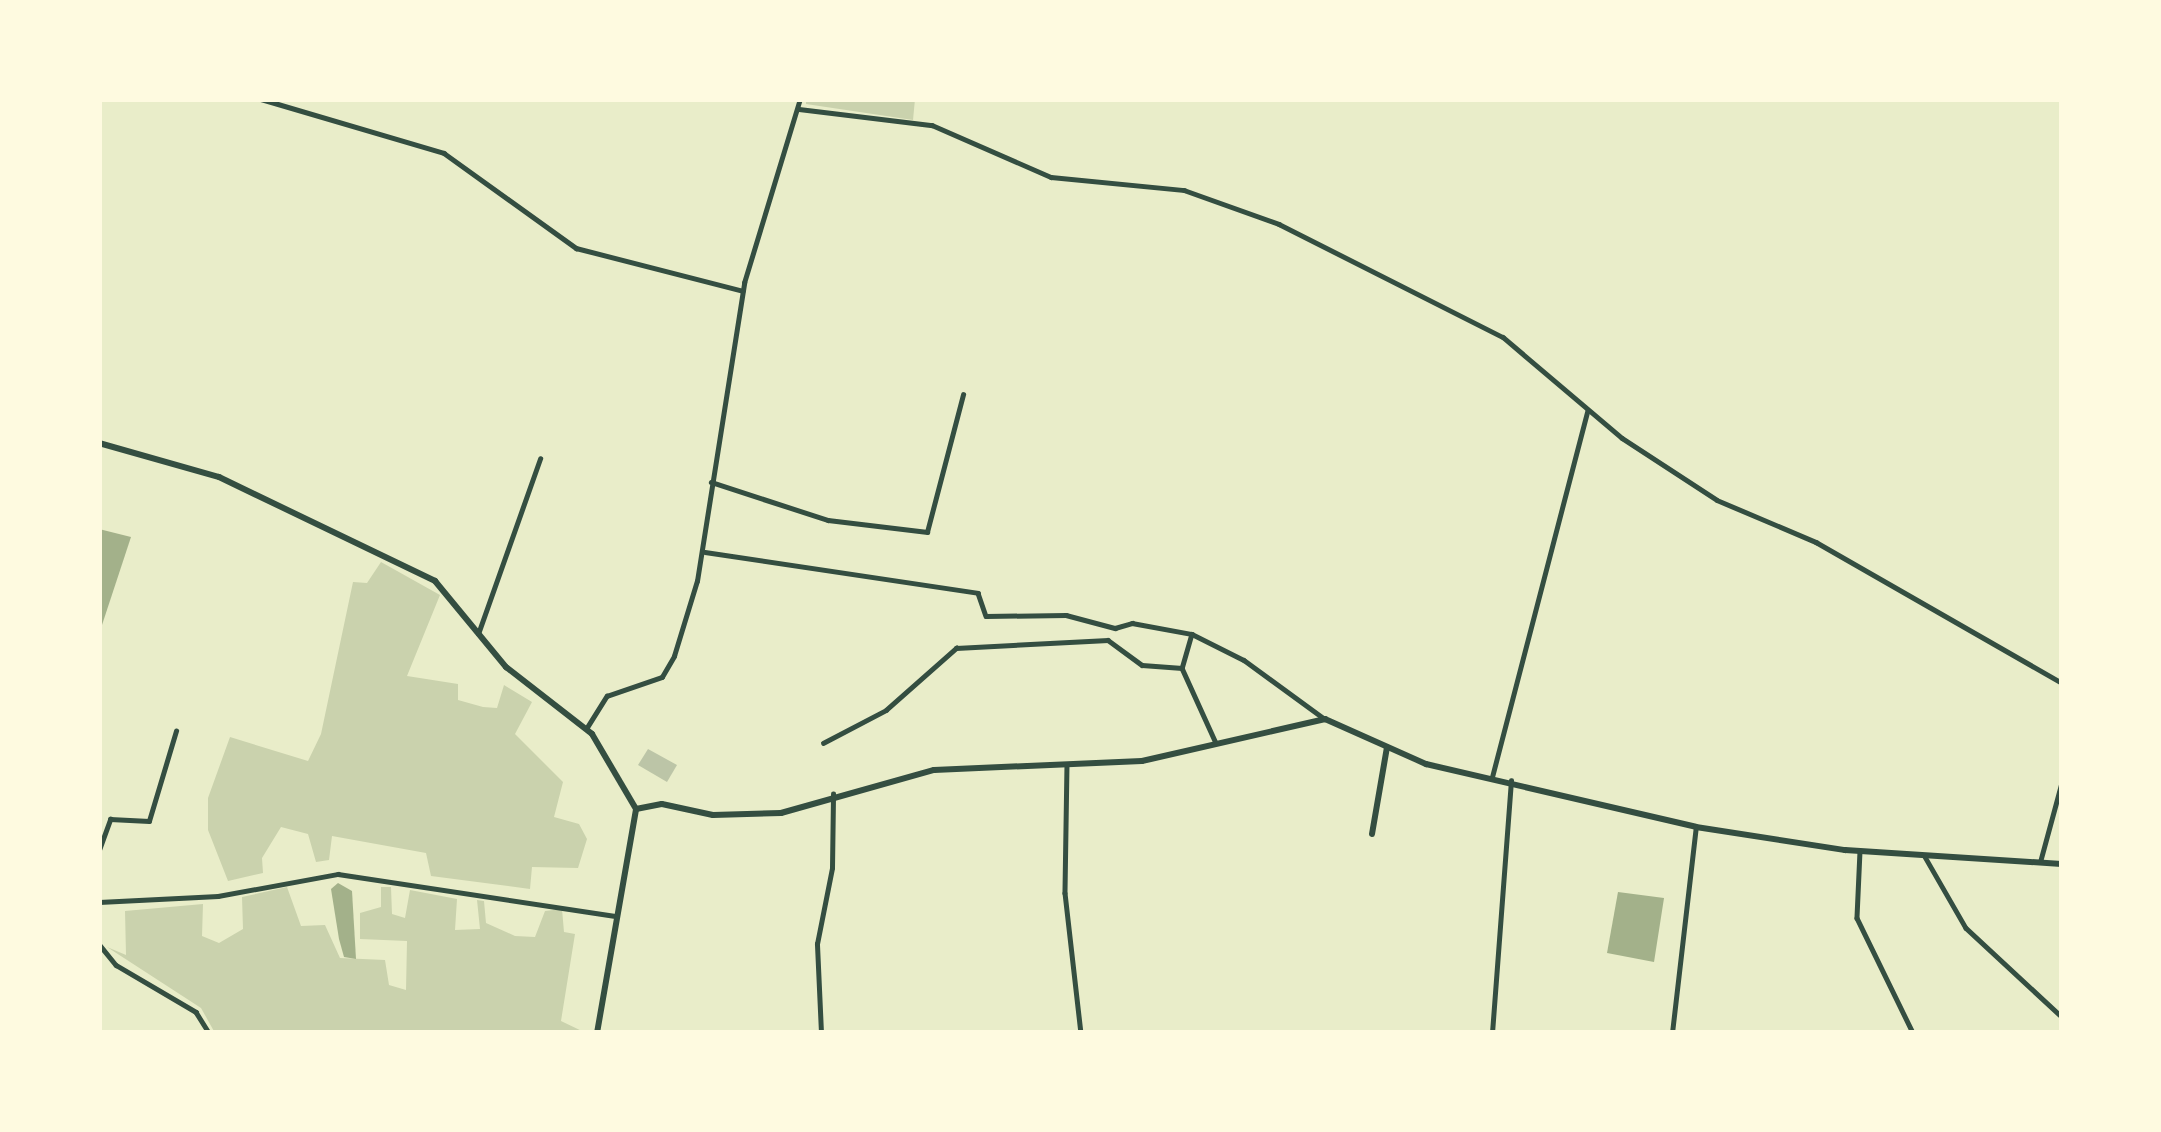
<!DOCTYPE html>
<style>
body{margin:0}
#map{position:relative;width:2161px;height:1132px;overflow:hidden;background:#e9edc9;font-family:Quicksand,sans-serif}
div>[style]{position:absolute}
[style*='--x']{left:calc(var(--x)*1px);top:calc(var(--y)*1px);width:calc(var(--w)*1px);rotate:calc(var(--a)*1deg)}
.green>*{inset:0;background:#cad2ad}
.water>*{inset:0;background:#a3b18a}
.building>*{inset:0;background:#bcc5a7}
.minor>*{height:4.5px;margin:-2.25px;padding:0 2.25px;transform-origin:2.25px;border-radius:2.25px;background:#344e41}
.tertiary>*{height:6px;margin:-3px;padding:0 3px;transform-origin:3px;border-radius:3px;background:#344e41}
span{translate:-50% -50%;white-space:nowrap;text-align:center;line-height:1.15;-webkit-text-stroke:9px #fefae0;paint-order:stroke}
.frame{position:absolute;inset:0;border:102px solid #fefae0;pointer-events:none}
</style>
<div id="map">
<div class="green">
<div style="clip-path:polygon(806px 99px,915px 99px,913px 120px,806px 104px)"></div>
<div style="clip-path:polygon(381px 562px,440px 595px,407px 676px,458px 684px,458px 700px,483px 707px,497px 708px,504px 685px,532px 702px,515px 734px,563px 782px,554px 817px,579px 824px,587px 839px,578px 868px,532px 867px,530px 889px,431px 876px,426px 853px,332px 836px,329px 860px,316px 862px,308px 834px,281px 827px,262px 858px,263px 873px,228px 881px,208px 830px,208px 798px,230px 737px,308px 761px,321px 734px,353px 582px,367px 583px)"></div>
<div style="clip-path:polygon(287px 887px,301px 926px,325px 925px,340px 958px,385px 960px,389px 985px,406px 990px,407px 941px,360px 939px,360px 913px,381px 907px,381px 887px,391px 887px,392px 914px,405px 918px,410px 890px,457px 899px,455px 930px,480px 929px,477px 900px,484px 901px,486px 923px,515px 936px,535px 937px,545px 911px,562px 909px,564px 932px,575px 934px,561px 1021px,586px 1033px,215px 1033px,201px 1008px,107px 947px,126px 955px,125px 911px,203px 904px,202px 936px,219px 943px,243px 929px,242px 897px)"></div>
</div>
<div class="water">
<div style="clip-path:polygon(99px 529px,131px 537px,101px 628px,99px 627px)"></div>
<div style="clip-path:polygon(338px 883px,352px 891px,356px 959px,344px 957px,339px 939px,331px 889px)"></div>
<div style="clip-path:polygon(1618px 892px,1664px 898px,1654px 962px,1607px 953px)"></div>
</div>
<div class="building">
<div style="clip-path:polygon(648px 749px,677px 765px,667px 782px,638px 765px)"></div>
</div>
<div class="minor">
<div style="--x:261;--y:99;--w:191;--a:16.4"></div>
<div style="--x:444;--y:153;--w:163;--a:35.7"></div>
<div style="--x:576;--y:248;--w:172;--a:14.4"></div>
<div style="--x:799;--y:109;--w:134;--a:6.9"></div>
<div style="--x:932;--y:125;--w:130;--a:23.6"></div>
<div style="--x:1051;--y:177;--w:134;--a:5.6"></div>
<div style="--x:1184;--y:190;--w:101;--a:19.7"></div>
<div style="--x:1279;--y:224;--w:251;--a:26.8"></div>
<div style="--x:1503;--y:337;--w:156;--a:40.3"></div>
<div style="--x:1622;--y:438;--w:113;--a:33.1"></div>
<div style="--x:1717;--y:500;--w:108;--a:23"></div>
<div style="--x:1816;--y:542;--w:284;--a:29.8"></div>
<div style="--x:711;--y:482;--w:123;--a:18"></div>
<div style="--x:828;--y:520;--w:100;--a:6.9"></div>
<div style="--x:927;--y:532;--w:142;--a:-75.3"></div>
<div style="--x:705;--y:552;--w:276;--a:8.5"></div>
<div style="--x:978;--y:593;--w:24;--a:71"></div>
<div style="--x:986;--y:616;--w:80;--a:-0.7"></div>
<div style="--x:1066;--y:615;--w:51;--a:14.9"></div>
<div style="--x:1115;--y:628;--w:18;--a:-16"></div>
<div style="--x:1132;--y:623;--w:61;--a:10.4"></div>
<div style="--x:1192;--y:634;--w:58;--a:26.6"></div>
<div style="--x:1244;--y:660;--w:100;--a:36.1"></div>
<div style="--x:478;--y:634;--w:186;--a:-70.5"></div>
<div style="--x:1192;--y:634;--w:35;--a:106"></div>
<div style="--x:1182;--y:668;--w:82;--a:65.6"></div>
<div style="--x:586;--y:729;--w:39;--a:-58"></div>
<div style="--x:607;--y:696;--w:58;--a:-19.1"></div>
<div style="--x:662;--y:677;--w:24;--a:-60"></div>
<div style="--x:674;--y:656;--w:78;--a:-73"></div>
<div style="--x:697;--y:581;--w:302;--a:-81"></div>
<div style="--x:744;--y:283;--w:192;--a:-73.1"></div>
<div style="--x:823;--y:743;--w:71;--a:-27.6"></div>
<div style="--x:886;--y:710;--w:94;--a:-41.5"></div>
<div style="--x:956;--y:648;--w:152;--a:-3"></div>
<div style="--x:1108;--y:640;--w:42;--a:36.3"></div>
<div style="--x:1142;--y:665;--w:40;--a:4.3"></div>
<div style="--x:1067;--y:764;--w:129;--a:90.9"></div>
<div style="--x:1065;--y:893;--w:141;--a:83.5"></div>
<div style="--x:1492;--y:777;--w:378;--a:-75.4"></div>
<div style="--x:99;--y:850;--w:33;--a:-70"></div>
<div style="--x:110;--y:819;--w:39;--a:3"></div>
<div style="--x:149;--y:821;--w:94;--a:-73.3"></div>
<div style="--x:1860;--y:851;--w:67;--a:92.6"></div>
<div style="--x:1857;--y:918;--w:128;--a:64"></div>
<div style="--x:1924;--y:855;--w:84;--a:60.1"></div>
<div style="--x:1966;--y:928;--w:131;--a:42.8"></div>
<div style="--x:2040;--y:862;--w:84;--a:-74.8"></div>
<div style="--x:99;--y:902;--w:119;--a:-2.9"></div>
<div style="--x:218;--y:896;--w:122;--a:-10.4"></div>
<div style="--x:338;--y:874;--w:280;--a:8.6"></div>
<div style="--x:99;--y:944;--w:27;--a:51"></div>
<div style="--x:116;--y:965;--w:93;--a:30.4"></div>
<div style="--x:196;--y:1012;--w:25;--a:58"></div>
<div style="--x:821;--y:1033;--w:89;--a:-92.6"></div>
<div style="--x:817;--y:944;--w:77;--a:-78.8"></div>
<div style="--x:832;--y:868;--w:74;--a:-89.2"></div>
<div style="--x:1492;--y:1033;--w:253;--a:-85.7"></div>
<div style="--x:1672;--y:1033;--w:207;--a:-83.4"></div>
</div>
<div class="tertiary">
<div style="--x:99;--y:443;--w:125;--a:15.8"></div>
<div style="--x:219;--y:477;--w:240;--a:25.7"></div>
<div style="--x:435;--y:581;--w:112;--a:50.5"></div>
<div style="--x:506;--y:667;--w:109;--a:37.9"></div>
<div style="--x:592;--y:734;--w:87;--a:59.6"></div>
<div style="--x:636;--y:809;--w:26;--a:-11"></div>
<div style="--x:662;--y:804;--w:52;--a:12.2"></div>
<div style="--x:713;--y:815;--w:68;--a:-1.7"></div>
<div style="--x:781;--y:813;--w:159;--a:-15.7"></div>
<div style="--x:934;--y:770;--w:208;--a:-2.5"></div>
<div style="--x:1142;--y:761;--w:188;--a:-12.9"></div>
<div style="--x:1325;--y:719;--w:111;--a:24"></div>
<div style="--x:1426;--y:764;--w:277;--a:13.1"></div>
<div style="--x:1696;--y:827;--w:151;--a:8.8"></div>
<div style="--x:1845;--y:850;--w:217;--a:3.7"></div>
<div style="--x:1372;--y:834;--w:88;--a:-80.2"></div>
<div style="--x:597;--y:1033;--w:227;--a:-80.1"></div>
</div>
<div class="frame"></div>
</div>
